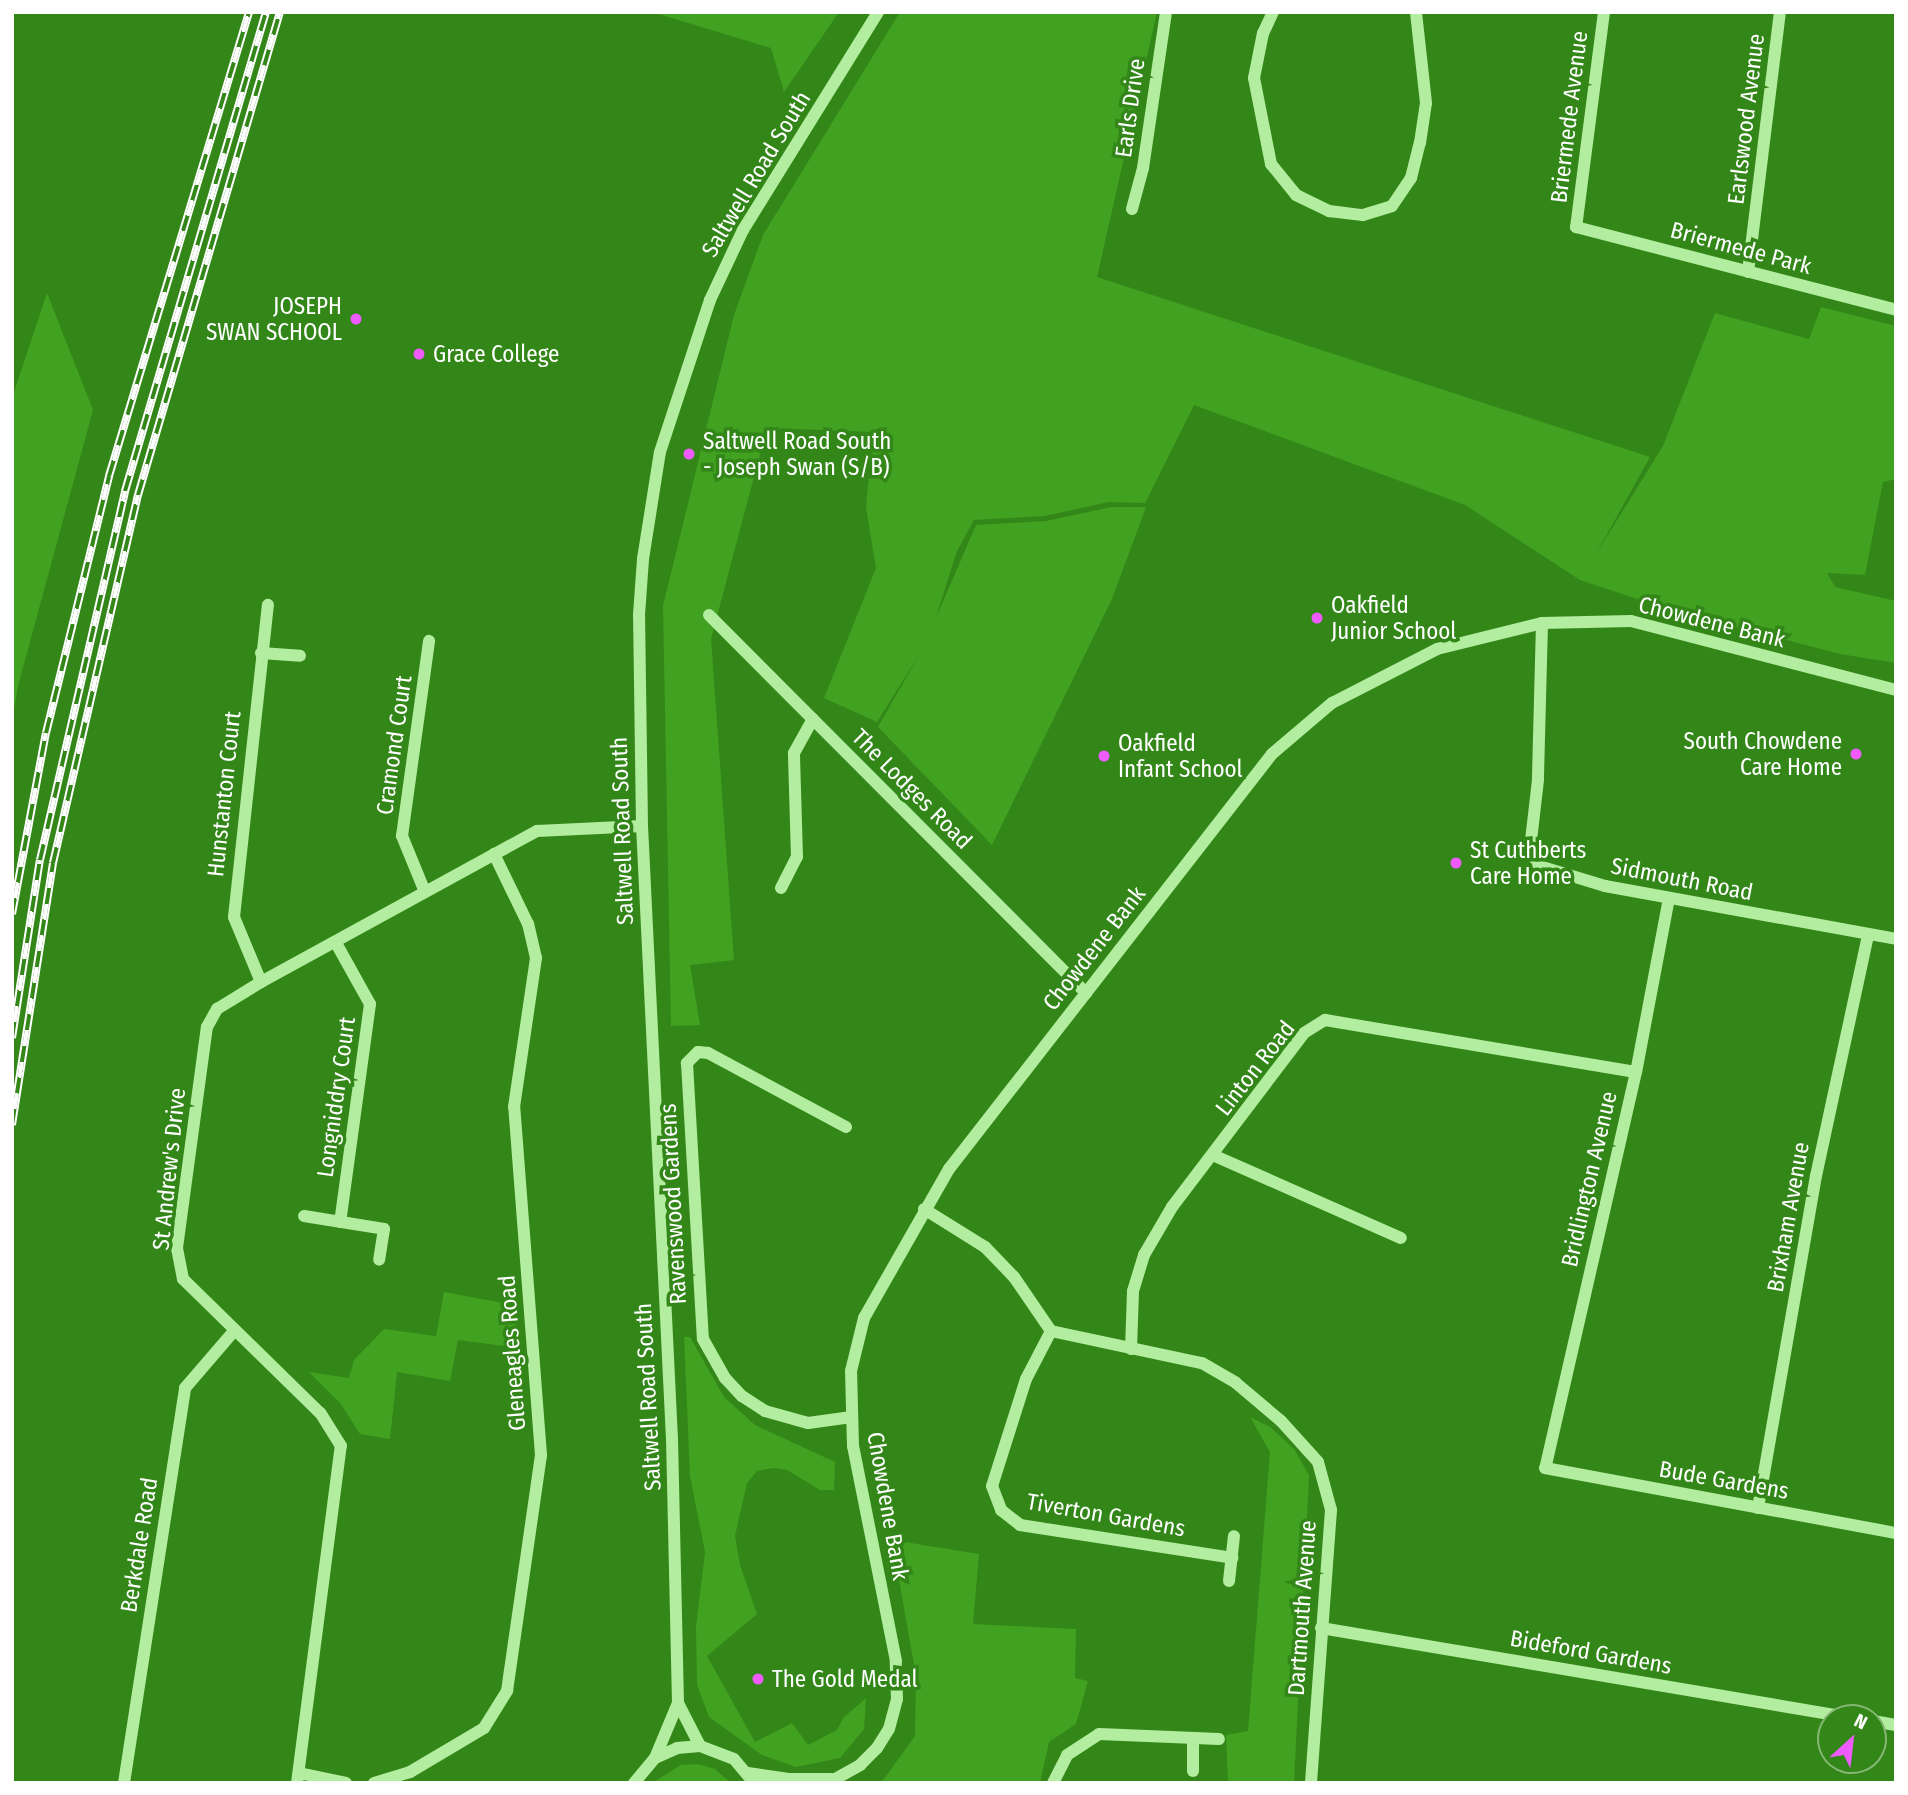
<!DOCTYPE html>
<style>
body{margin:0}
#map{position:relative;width:1908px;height:1795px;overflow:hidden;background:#338718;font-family:"Fira Sans Condensed",sans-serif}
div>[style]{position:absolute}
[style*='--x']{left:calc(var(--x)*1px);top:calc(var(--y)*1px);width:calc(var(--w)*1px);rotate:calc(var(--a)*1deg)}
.green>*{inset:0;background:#41a120}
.minor>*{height:12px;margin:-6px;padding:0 6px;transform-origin:6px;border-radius:6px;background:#b3ed9f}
.rail>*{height:8px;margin-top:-4px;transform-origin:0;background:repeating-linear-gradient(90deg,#338718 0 16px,#fff 0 32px);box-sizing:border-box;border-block:2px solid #fff}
.dots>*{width:19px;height:19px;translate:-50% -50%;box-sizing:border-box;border:4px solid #338718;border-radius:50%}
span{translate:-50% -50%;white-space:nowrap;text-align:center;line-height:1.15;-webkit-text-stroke:7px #338718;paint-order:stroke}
.street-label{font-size:23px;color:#fff}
.poi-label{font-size:23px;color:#fff}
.right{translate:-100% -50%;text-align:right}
.left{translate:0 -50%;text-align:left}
.frame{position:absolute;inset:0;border:14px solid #fff;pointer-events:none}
.north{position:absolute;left:1817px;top:1704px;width:70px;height:70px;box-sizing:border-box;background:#338718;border:2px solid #85b774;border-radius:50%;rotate:27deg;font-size:19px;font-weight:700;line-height:28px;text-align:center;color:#fff}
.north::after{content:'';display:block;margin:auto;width:24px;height:32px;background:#f05bff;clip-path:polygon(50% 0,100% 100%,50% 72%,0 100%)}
</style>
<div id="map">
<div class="green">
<div style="clip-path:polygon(652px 12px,839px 12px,784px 92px,771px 48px)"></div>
<div style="clip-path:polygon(900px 12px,1157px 12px,1097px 277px,1650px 457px,1596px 554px,1663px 446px,1715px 313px,1809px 339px,1821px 307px,1896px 326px,1896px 479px,1883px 482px,1865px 575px,1827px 573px,1835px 587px,1896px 601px,1896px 663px,1840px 654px,1671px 610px,1580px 580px,1465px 505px,1194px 405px,1145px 503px,1109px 502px,1045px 516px,974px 520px,957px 551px,935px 620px,976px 525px,1046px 521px,1111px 507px,1146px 507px,1112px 599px,992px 845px,878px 727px,919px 655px,877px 722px,824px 698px,876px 568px,866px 507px,873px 432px,767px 428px,711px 639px,734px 960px,690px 965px,700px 1025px,671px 1026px,663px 606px,734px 315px,763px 235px)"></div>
<div style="clip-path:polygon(47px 293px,93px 410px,18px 686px,12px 722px,12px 398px)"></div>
<div style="clip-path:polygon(444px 1292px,514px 1305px,519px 1348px,458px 1340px,450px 1381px,397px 1372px,390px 1439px,360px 1434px,341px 1404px,309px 1372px,349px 1378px,354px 1360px,384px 1329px,436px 1336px)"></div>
<div style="clip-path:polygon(684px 1337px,690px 1337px,724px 1397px,755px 1425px,835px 1462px,834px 1490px,820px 1490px,787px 1470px,773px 1468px,757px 1471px,747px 1483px,735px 1536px,740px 1565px,757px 1614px,707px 1656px,755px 1742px,792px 1723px,808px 1745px,837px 1730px,843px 1718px,866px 1698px,864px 1729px,840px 1758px,796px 1767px,762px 1755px,709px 1717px,697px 1685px,696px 1627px,705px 1552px,690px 1476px)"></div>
<div style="clip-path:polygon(1250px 1417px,1270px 1427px,1294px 1449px,1309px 1475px,1294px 1783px,1228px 1783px,1226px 1735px,1248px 1731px,1270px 1452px)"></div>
<div style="clip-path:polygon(892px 1540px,979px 1554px,973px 1624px,1076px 1629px,1075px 1678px,1088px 1681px,1076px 1724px,1049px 1742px,1040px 1783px,881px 1783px,915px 1736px,916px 1676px)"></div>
<div style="clip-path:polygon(698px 1764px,715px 1769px,731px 1783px,652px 1783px,681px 1765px)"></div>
</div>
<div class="minor">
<div style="--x:1273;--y:12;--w:23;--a:115"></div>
<div style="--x:1263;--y:33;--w:46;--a:101.3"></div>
<div style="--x:1254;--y:78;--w:88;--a:78.8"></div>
<div style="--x:1271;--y:164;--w:40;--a:51"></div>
<div style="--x:1296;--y:195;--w:37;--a:26"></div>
<div style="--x:1329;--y:211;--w:34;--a:7"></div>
<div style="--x:1363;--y:215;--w:30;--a:-17"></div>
<div style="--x:1392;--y:206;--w:34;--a:-56"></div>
<div style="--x:1411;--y:178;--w:36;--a:-76"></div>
<div style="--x:1420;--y:143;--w:40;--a:-81.5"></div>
<div style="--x:1426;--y:103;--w:92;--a:-96.3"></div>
<div style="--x:1604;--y:12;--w:217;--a:97.4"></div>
<div style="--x:1576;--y:227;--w:331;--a:14.5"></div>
<div style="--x:1132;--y:209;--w:42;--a:-75"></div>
<div style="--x:1143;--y:168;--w:158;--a:-81.6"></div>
<div style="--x:1748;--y:272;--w:262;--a:-83"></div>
<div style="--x:709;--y:615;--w:534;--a:45.08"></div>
<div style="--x:1542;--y:623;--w:157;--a:91.5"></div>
<div style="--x:1538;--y:780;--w:69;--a:96.6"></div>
<div style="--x:1530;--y:849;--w:19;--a:62"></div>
<div style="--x:1539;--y:866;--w:69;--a:16.9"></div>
<div style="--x:1605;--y:886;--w:296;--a:10.3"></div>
<div style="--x:261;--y:653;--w:39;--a:4"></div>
<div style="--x:781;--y:888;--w:35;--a:-63"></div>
<div style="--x:797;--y:857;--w:104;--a:-91.7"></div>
<div style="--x:794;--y:753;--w:39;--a:-61"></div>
<div style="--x:425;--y:892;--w:61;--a:-112.3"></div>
<div style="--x:402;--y:836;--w:197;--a:-82.1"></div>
<div style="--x:1669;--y:898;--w:177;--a:100.7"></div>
<div style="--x:1636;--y:1072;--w:406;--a:102.9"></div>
<div style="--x:1545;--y:1468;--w:357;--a:10.5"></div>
<div style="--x:336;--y:943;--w:70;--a:60.9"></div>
<div style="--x:370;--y:1004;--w:220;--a:97.8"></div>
<div style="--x:261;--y:982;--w:70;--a:-112.6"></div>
<div style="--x:234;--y:917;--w:314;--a:-83.8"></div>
<div style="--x:846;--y:1127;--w:157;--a:-151.8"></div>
<div style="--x:708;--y:1053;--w:10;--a:-174"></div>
<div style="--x:698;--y:1052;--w:16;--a:135"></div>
<div style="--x:687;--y:1063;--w:276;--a:86.7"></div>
<div style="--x:703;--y:1339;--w:45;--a:60.6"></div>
<div style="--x:725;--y:1378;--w:25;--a:47"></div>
<div style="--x:742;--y:1396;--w:27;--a:33"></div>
<div style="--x:765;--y:1411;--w:45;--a:15.6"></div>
<div style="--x:808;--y:1423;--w:44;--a:-7.8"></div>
<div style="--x:1215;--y:1156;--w:203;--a:23.8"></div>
<div style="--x:924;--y:1209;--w:72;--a:31.9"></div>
<div style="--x:985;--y:1247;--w:42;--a:46"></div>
<div style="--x:1014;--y:1277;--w:65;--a:55.6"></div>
<div style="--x:1051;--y:1331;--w:154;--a:12"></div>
<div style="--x:1202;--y:1363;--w:39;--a:30"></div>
<div style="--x:1236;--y:1383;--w:59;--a:40.2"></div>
<div style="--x:1281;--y:1421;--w:55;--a:47.9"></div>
<div style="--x:1318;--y:1462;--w:50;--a:74.8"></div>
<div style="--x:1331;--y:1510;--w:274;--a:94.2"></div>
<div style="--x:304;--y:1216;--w:81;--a:9.2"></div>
<div style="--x:384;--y:1229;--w:31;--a:99"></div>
<div style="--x:1051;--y:1331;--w:54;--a:117.5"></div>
<div style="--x:1026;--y:1379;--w:112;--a:107.6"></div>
<div style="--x:992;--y:1486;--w:26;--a:69"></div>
<div style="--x:1001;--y:1510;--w:24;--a:38"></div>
<div style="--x:1020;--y:1525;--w:215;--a:8.8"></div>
<div style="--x:1131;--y:1349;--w:58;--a:-88"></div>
<div style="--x:1133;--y:1291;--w:38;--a:-73"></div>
<div style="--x:1144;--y:1255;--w:56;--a:-59.7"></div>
<div style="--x:1172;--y:1207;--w:218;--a:-52.8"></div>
<div style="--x:1304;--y:1033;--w:25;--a:-32"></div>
<div style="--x:1325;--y:1020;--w:315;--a:9.5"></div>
<div style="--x:1758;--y:1508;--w:337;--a:-80.1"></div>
<div style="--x:1816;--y:1176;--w:247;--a:-77.8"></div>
<div style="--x:1229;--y:1581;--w:45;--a:-83.7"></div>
<div style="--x:1321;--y:1628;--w:540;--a:9.6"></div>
<div style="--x:678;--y:1703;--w:48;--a:62.9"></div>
<div style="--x:1873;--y:1721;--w:23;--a:10"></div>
<div style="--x:655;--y:1758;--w:60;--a:-67.3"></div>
<div style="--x:678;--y:1703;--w:264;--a:-91.3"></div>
<div style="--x:672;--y:1439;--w:614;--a:-92.8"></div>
<div style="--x:642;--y:826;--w:211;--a:-90.8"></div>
<div style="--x:639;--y:615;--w:56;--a:-85.9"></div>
<div style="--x:643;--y:559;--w:108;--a:-81"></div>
<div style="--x:660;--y:452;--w:160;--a:-71.8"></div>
<div style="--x:710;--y:300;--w:77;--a:-64.8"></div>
<div style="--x:743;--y:230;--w:256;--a:-58.2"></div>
<div style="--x:1193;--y:1771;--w:33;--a:-90"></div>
<div style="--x:299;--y:1773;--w:48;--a:12"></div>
<div style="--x:748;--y:1773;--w:41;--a:8.3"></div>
<div style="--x:789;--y:1779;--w:43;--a:0"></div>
<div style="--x:124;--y:1783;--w:400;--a:-81.2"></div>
<div style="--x:185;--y:1388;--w:75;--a:-49.3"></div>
<div style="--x:297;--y:1783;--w:340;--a:-82.6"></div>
<div style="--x:341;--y:1446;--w:39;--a:-122"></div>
<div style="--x:320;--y:1413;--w:192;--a:-135.6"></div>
<div style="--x:183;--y:1279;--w:32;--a:-101"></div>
<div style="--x:177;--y:1248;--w:223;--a:-82.3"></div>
<div style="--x:207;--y:1027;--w:21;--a:-61"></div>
<div style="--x:217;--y:1009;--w:52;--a:-31.5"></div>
<div style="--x:261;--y:982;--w:315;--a:-28.7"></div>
<div style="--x:537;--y:831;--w:105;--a:-2.7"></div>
<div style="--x:374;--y:1783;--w:38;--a:-17"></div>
<div style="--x:410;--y:1772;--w:86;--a:-30.7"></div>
<div style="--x:484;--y:1728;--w:44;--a:-58.1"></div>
<div style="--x:507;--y:1691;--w:238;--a:-81.8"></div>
<div style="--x:541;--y:1455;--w:349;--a:-94.4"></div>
<div style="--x:514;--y:1107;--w:151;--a:-81.6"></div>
<div style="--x:536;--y:958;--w:35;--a:-103"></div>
<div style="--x:528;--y:924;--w:78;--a:-115.9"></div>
<div style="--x:634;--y:1783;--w:33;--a:-50"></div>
<div style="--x:655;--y:1758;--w:24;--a:-24"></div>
<div style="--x:677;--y:1748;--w:23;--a:-5"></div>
<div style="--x:700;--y:1746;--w:36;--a:21"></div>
<div style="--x:734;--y:1759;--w:31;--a:50"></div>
<div style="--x:828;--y:1783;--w:37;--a:-29"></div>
<div style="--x:860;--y:1765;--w:24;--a:-45"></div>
<div style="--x:877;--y:1748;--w:22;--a:-58"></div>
<div style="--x:889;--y:1729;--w:31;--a:-75"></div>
<div style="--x:897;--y:1699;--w:38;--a:-92"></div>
<div style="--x:896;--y:1661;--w:219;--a:-101.3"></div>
<div style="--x:853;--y:1446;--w:75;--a:-91.5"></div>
<div style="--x:851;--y:1371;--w:55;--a:-76.2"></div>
<div style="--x:864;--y:1318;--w:172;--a:-60.3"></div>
<div style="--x:949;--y:1169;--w:526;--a:-52.11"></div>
<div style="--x:1272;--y:754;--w:79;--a:-40.4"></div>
<div style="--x:1332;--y:703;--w:118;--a:-27.2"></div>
<div style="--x:1437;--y:649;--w:108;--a:-13.9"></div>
<div style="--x:1542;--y:623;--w:89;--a:-1.3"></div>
<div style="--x:1631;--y:621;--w:274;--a:14.6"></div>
<div style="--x:1053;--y:1783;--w:31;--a:-63"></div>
<div style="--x:1067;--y:1755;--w:38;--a:-33"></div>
<div style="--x:1099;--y:1734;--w:120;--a:2.4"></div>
</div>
<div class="rail">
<div style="--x:12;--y:914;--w:184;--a:-79.4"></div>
<div style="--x:46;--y:733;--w:265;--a:-76.2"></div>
<div style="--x:109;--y:476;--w:485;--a:-73.2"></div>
<div style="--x:12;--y:1038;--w:180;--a:-81.1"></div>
<div style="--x:40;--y:860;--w:379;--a:-77"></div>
<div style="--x:125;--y:491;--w:499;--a:-73.6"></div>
<div style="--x:12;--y:1125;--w:265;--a:-81.1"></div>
<div style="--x:53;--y:863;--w:378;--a:-77"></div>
<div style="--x:138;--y:495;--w:503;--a:-73.62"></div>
</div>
<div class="dots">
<div style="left:356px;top:319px;background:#f05bff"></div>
<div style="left:419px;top:354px;background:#f05bff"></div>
<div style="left:689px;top:454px;background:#f05bff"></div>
<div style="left:1317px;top:618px;background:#f05bff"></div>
<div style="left:1856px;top:754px;background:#f05bff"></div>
<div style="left:1104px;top:756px;background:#f05bff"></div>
<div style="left:1456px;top:863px;background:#f05bff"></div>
<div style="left:758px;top:1679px;background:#f05bff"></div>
</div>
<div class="street-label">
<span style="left:1130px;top:108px;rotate:-82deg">Earls Drive</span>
<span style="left:1569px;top:117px;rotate:-83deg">Briermede Avenue</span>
<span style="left:1746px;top:119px;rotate:-83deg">Earlswood Avenue</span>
<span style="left:756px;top:174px;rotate:-59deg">Saltwell Road South</span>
<span style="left:1741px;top:248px;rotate:15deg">Briermede Park</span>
<span style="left:1712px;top:622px;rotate:14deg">Chowdene Bank</span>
<span style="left:394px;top:745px;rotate:-82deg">Cramond Court</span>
<span style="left:912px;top:789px;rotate:45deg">The Lodges Road</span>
<span style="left:224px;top:794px;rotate:-84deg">Hunstanton Court</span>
<span style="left:622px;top:831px;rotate:-92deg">Saltwell Road South</span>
<span style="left:1682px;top:879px;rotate:11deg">Sidmouth Road</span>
<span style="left:1094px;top:948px;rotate:-52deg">Chowdene Bank</span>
<span style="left:1255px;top:1068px;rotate:-52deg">Linton Road</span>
<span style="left:336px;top:1097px;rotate:-82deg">Longniddry Court</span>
<span style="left:169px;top:1169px;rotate:-84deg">St Andrew's Drive</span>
<span style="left:1589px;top:1179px;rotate:-77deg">Bridlington Avenue</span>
<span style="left:673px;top:1204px;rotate:-93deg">Ravenswood Gardens</span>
<span style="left:1788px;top:1217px;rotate:-80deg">Brixham Avenue</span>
<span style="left:512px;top:1353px;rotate:-94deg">Gleneagles Road</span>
<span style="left:648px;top:1397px;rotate:-93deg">Saltwell Road South</span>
<span style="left:1724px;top:1480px;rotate:10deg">Bude Gardens</span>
<span style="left:888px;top:1506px;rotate:80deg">Chowdene Bank</span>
<span style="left:1106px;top:1515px;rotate:10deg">Tiverton Gardens</span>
<span style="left:139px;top:1545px;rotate:-81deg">Berkdale Road</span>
<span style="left:1302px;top:1608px;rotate:-86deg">Dartmouth Avenue</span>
<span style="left:1591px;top:1652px;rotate:10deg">Bideford Gardens</span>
</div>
<div class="poi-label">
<span class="right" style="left:342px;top:319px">JOSEPH<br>SWAN SCHOOL</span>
<span class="left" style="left:433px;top:354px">Grace College</span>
<span class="left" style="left:703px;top:454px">Saltwell Road South<br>- Joseph Swan (S/B)</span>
<span class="left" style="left:1331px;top:618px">Oakfield<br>Junior School</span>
<span class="right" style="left:1842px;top:754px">South Chowdene<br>Care Home</span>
<span class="left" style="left:1118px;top:756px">Oakfield<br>Infant School</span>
<span class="left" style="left:1470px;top:863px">St Cuthberts<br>Care Home</span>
<span class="left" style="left:772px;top:1679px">The Gold Medal</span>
</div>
<div class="frame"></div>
<div class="north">N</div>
</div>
